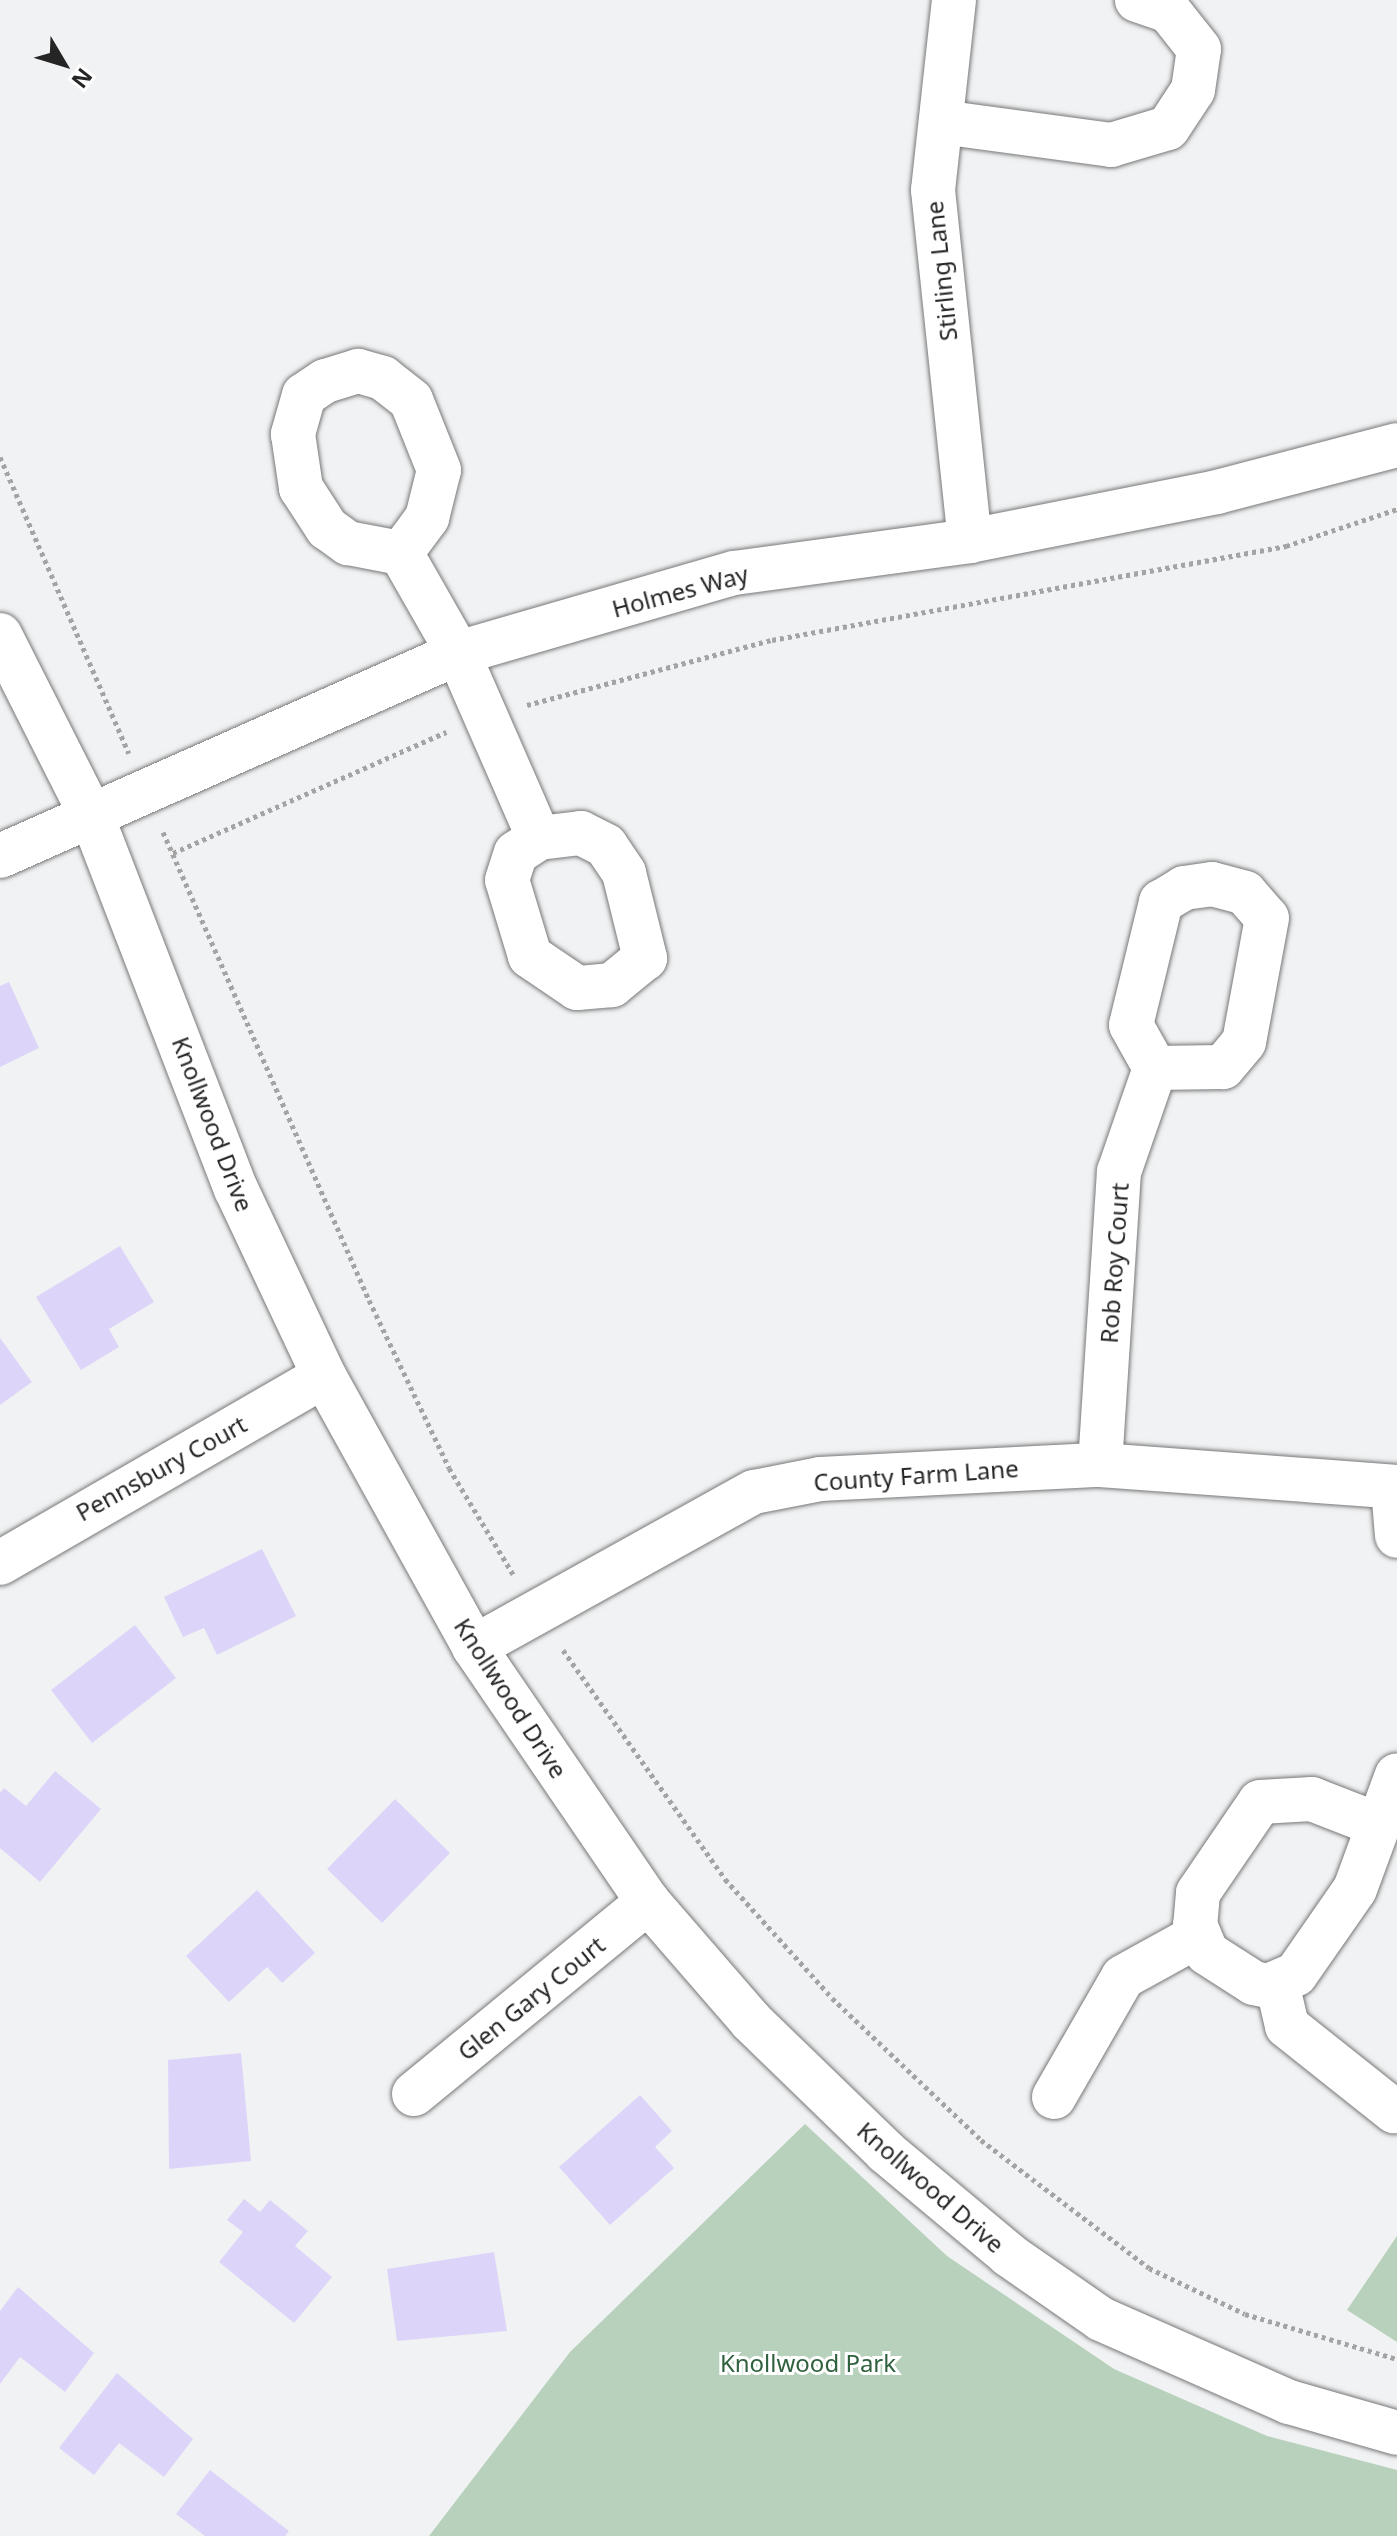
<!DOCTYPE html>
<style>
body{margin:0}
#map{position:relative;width:1397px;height:2536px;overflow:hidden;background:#f1f2f3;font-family:"Noto Sans",sans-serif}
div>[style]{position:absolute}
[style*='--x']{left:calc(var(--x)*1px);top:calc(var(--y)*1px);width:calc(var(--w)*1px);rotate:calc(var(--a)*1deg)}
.green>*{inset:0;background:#b8d1bc}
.building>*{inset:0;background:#ddd5f9}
.path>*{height:5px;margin-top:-2.5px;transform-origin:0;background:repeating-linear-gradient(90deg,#a4a4a5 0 4px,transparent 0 8px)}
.roads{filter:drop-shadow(0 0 2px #787879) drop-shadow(0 0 2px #787879)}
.minor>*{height:44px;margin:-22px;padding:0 22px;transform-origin:22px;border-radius:22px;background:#fff}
span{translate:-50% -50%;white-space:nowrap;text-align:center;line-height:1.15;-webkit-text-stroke:6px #fff;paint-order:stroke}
.street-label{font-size:24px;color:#252526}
.park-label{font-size:24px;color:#30613e}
.north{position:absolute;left:24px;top:24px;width:80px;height:80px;-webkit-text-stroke:6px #fff;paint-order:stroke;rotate:128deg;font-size:22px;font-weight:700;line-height:32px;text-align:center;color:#252526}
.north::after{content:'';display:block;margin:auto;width:28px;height:36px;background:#252526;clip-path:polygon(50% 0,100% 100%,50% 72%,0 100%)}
</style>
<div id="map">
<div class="green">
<div style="clip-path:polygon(805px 2124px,947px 2256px,1114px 2369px,1267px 2436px,1397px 2470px,1397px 2536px,429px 2536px,570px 2352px)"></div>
<div style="clip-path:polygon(1397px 2236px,1397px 2342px,1347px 2310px)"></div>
</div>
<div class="building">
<div style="clip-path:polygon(9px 982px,39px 1048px,0 1067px,0 986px)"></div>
<div style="clip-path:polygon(120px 1246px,154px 1302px,109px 1329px,119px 1347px,81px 1370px,36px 1297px)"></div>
<div style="clip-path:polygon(0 1338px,32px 1382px,0 1405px)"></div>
<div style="clip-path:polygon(262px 1549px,296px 1616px,217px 1655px,204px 1628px,183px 1637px,164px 1597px)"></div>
<div style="clip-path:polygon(135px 1625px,176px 1678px,92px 1743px,51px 1690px)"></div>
<div style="clip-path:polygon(55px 1771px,101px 1809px,40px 1882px,0 1848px,0 1793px,4px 1788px,26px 1806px)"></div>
<div style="clip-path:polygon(395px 1799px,450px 1853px,382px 1923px,327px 1869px)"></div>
<div style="clip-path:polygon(257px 1890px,315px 1953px,282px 1983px,267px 1967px,229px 2002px,186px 1956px)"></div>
<div style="clip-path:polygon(241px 2053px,251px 2161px,169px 2169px,168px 2060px)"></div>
<div style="clip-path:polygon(640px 2095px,672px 2131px,655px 2147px,674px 2168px,610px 2225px,559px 2167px)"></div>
<div style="clip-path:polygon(244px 2199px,260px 2212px,270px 2200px,308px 2231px,295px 2246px,332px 2277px,294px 2323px,219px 2262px,243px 2232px,227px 2220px)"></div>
<div style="clip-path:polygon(494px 2252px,507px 2331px,397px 2341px,387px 2269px)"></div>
<div style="clip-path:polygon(18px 2287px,94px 2353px,65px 2392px,20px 2357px,0 2384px,0 2311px)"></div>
<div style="clip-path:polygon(117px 2373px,193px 2439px,164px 2477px,119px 2443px,94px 2475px,59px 2448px)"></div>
<div style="clip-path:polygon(210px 2470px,289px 2531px,285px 2536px,205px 2536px,176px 2514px)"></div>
</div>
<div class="path">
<div style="--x:0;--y:457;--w:323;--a:66.5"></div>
<div style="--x:527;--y:705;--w:253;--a:-14.9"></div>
<div style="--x:772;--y:640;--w:523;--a:-10.36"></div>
<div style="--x:1286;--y:546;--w:117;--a:-18.4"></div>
<div style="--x:163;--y:832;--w:511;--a:66.24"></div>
<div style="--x:369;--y:1300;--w:186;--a:64.5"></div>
<div style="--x:449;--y:1468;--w:124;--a:58.9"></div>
<div style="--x:173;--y:853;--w:299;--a:-23.9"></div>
<div style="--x:563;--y:1650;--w:281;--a:54.7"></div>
<div style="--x:725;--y:1879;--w:160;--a:48"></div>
<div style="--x:832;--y:1998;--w:206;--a:43.6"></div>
<div style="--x:981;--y:2140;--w:211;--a:37.3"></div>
<div style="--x:1149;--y:2268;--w:106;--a:25.6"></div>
<div style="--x:1245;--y:2314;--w:159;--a:16.5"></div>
</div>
<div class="roads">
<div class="minor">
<div style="--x:954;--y:0;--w:191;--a:96.3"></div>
<div style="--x:933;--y:190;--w:353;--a:84"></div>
<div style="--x:941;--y:122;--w:172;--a:7.7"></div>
<div style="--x:1111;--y:145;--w:59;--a:-16.6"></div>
<div style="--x:1168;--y:128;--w:45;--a:-56.7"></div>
<div style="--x:1193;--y:90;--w:41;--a:-81.7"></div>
<div style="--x:1199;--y:49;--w:48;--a:-128.3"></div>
<div style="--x:1169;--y:11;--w:34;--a:-161"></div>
<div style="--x:401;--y:553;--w:44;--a:-53.4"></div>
<div style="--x:427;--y:518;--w:49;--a:-76"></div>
<div style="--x:439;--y:470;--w:75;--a:-111.8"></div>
<div style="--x:411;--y:400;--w:36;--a:-142"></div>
<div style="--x:383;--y:378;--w:26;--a:-164"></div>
<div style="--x:358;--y:371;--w:34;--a:163"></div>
<div style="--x:325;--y:381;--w:25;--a:146"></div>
<div style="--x:304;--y:395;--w:41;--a:105.8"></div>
<div style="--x:293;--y:434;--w:55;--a:81.6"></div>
<div style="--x:301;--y:488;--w:48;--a:57"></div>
<div style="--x:327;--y:528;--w:26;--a:36"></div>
<div style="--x:348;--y:543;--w:54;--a:10.7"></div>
<div style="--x:401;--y:553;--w:115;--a:60.3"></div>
<div style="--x:458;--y:653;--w:202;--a:66.4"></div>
<div style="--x:0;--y:635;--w:206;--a:63.2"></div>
<div style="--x:93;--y:819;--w:397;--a:68.9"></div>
<div style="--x:236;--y:1189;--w:207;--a:64.8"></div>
<div style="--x:324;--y:1376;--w:310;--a:61"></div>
<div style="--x:474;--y:1647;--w:309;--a:55.7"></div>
<div style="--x:648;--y:1902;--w:157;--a:49.1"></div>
<div style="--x:751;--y:2021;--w:188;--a:44.1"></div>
<div style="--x:886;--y:2152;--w:160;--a:39.9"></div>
<div style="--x:1009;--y:2255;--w:112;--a:34.8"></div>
<div style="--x:1101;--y:2319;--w:206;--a:23.8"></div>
<div style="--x:1289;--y:2402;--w:112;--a:16"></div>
<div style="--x:581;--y:833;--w:28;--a:27"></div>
<div style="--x:606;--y:846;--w:32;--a:56"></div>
<div style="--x:624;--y:873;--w:88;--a:76.1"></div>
<div style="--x:645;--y:958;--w:43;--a:140.7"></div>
<div style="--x:612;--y:985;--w:35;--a:175"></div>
<div style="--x:577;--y:988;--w:57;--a:-145.8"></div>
<div style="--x:530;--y:956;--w:79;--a:-106.8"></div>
<div style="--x:507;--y:880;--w:28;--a:-72"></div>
<div style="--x:516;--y:853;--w:27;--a:-33"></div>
<div style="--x:539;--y:838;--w:42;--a:-6.8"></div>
<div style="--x:0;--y:856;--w:501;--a:-23.9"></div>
<div style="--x:458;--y:653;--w:287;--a:-16.2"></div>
<div style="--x:734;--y:573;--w:238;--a:-7.7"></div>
<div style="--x:970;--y:541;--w:252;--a:-11.2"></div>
<div style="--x:1217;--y:492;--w:186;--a:-14.6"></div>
<div style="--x:1212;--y:884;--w:34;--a:15"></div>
<div style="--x:1245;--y:893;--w:33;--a:49"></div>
<div style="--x:1267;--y:918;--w:126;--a:100.5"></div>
<div style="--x:1244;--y:1042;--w:33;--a:130"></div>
<div style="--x:1223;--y:1067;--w:68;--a:179.2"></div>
<div style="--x:1155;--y:1068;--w:49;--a:-119.2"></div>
<div style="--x:1131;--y:1025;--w:127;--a:-76.3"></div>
<div style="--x:1161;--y:902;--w:27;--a:-31"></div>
<div style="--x:1184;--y:888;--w:28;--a:-8"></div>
<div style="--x:1100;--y:1465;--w:294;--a:-86.3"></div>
<div style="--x:1119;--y:1172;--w:110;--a:-70.9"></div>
<div style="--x:1393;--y:1488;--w:48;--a:85.2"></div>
<div style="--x:0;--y:1563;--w:374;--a:-30"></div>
<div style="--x:474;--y:1647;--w:320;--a:-29"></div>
<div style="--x:754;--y:1492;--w:67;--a:-11.1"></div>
<div style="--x:820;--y:1479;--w:280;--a:-2.9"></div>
<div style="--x:1100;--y:1465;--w:298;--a:4.2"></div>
<div style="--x:1376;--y:1824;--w:69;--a:-158.7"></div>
<div style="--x:1312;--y:1799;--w:52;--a:176.7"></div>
<div style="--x:1260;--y:1802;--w:110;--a:124.3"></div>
<div style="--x:1198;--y:1893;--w:32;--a:95"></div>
<div style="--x:1195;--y:1925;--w:30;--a:67"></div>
<div style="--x:1207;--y:1953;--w:56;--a:32.6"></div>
<div style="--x:1254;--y:1983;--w:14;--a:12"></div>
<div style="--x:1268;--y:1986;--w:30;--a:-23"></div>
<div style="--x:1296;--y:1974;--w:103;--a:-55.2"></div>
<div style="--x:1355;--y:1889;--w:121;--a:-69.8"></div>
<div style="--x:1277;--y:1983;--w:44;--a:76.9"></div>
<div style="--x:1287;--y:2026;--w:137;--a:38.5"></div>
<div style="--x:414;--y:2094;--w:303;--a:-39.4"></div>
<div style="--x:1054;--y:2097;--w:138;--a:-60.1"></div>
<div style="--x:1123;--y:1977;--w:87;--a:-28.9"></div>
</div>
</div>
<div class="street-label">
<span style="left:941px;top:271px;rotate:-96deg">Stirling Lane</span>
<span style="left:680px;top:591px;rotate:-15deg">Holmes Way</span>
<span style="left:213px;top:1124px;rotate:69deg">Knollwood Drive</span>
<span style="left:1114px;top:1263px;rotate:-86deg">Rob Roy Court</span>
<span style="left:161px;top:1468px;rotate:-29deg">Pennsbury Court</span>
<span style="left:916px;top:1475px;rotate:-4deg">County Farm Lane</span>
<span style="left:511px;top:1698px;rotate:57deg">Knollwood Drive</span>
<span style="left:531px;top:1998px;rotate:-39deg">Glen Gary Court</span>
<span style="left:931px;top:2187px;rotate:41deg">Knollwood Drive</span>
</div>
<div class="park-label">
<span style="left:808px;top:2363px">Knollwood Park</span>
</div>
<div class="north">N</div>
</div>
